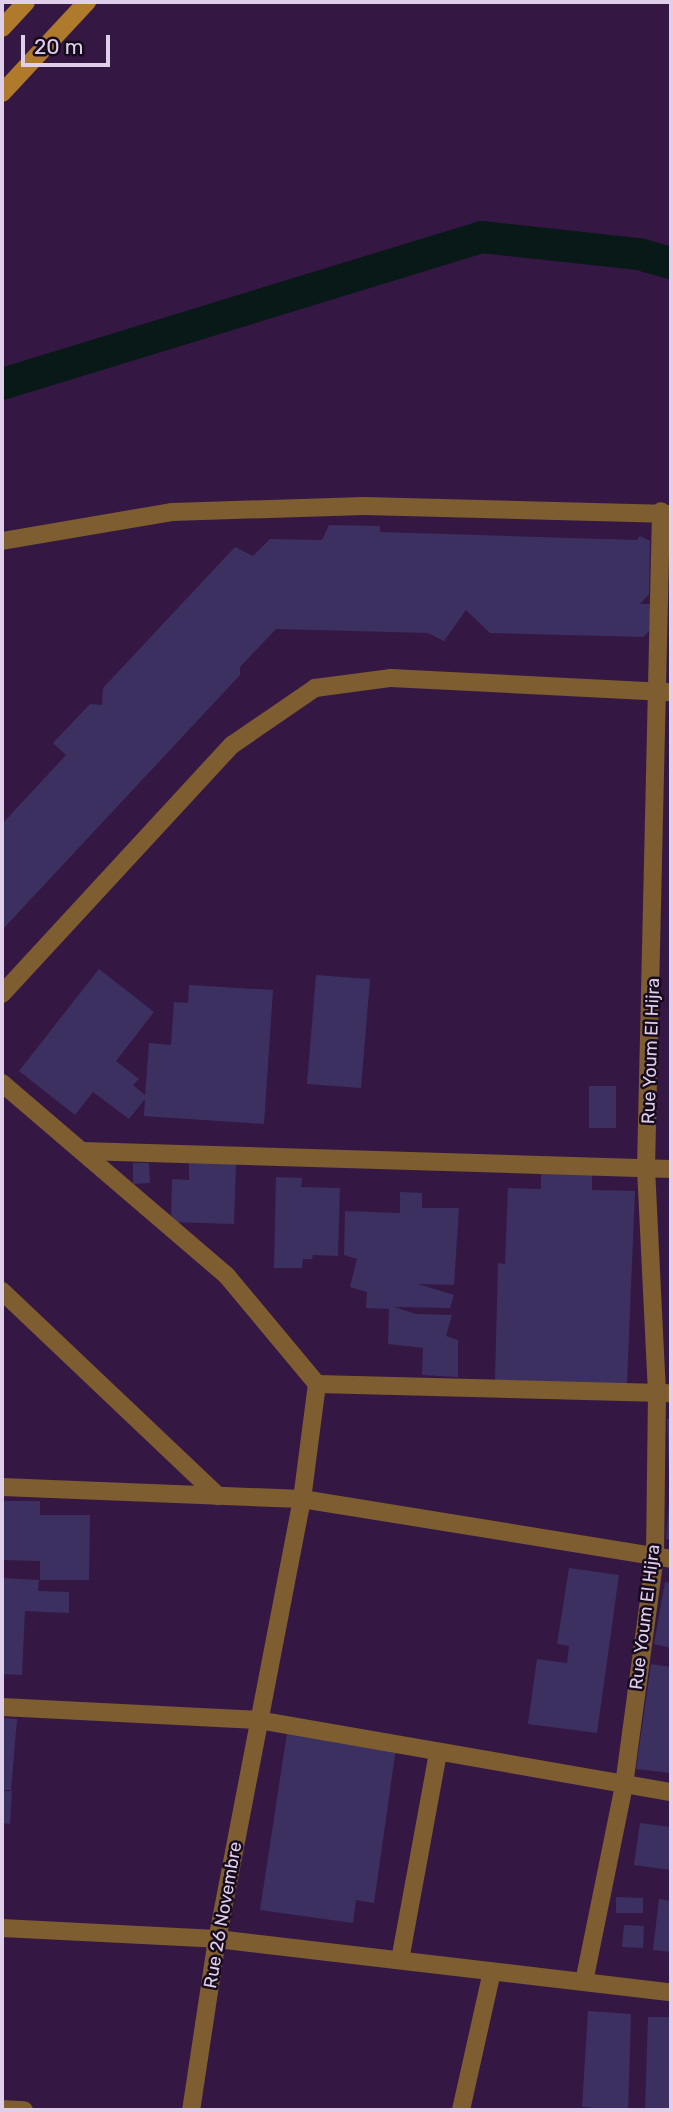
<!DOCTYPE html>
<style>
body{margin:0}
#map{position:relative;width:673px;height:2112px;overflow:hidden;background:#341843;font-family:Rubik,sans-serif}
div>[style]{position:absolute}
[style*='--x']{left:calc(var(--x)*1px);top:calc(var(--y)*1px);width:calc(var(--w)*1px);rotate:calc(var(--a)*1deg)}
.canal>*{height:32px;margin:-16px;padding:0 16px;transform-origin:16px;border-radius:16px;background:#091918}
.building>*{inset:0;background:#3c3061}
.minor>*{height:18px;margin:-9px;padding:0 9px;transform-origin:9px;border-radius:9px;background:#7e5d30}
.tertiary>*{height:18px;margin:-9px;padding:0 9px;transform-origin:9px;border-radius:9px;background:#7e5d30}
.secondary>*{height:18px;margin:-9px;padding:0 9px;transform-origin:9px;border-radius:9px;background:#b07a2d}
span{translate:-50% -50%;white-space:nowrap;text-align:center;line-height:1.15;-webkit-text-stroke:5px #160a1d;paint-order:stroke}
.street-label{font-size:18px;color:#e0cfeb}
.frame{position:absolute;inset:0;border:4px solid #e0cfeb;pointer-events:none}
.scale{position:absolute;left:21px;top:35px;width:89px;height:32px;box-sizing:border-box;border:4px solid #e0cfeb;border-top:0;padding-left:9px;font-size:21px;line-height:24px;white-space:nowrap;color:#e0cfeb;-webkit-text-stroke:5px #160a1d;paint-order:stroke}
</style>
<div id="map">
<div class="canal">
<div style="--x:2;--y:384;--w:502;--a:-17.03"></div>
<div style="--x:482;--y:237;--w:158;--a:6.2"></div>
<div style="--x:639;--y:254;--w:33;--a:16"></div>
</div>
<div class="building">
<div style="clip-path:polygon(329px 525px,380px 526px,380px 532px,637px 540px,640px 536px,650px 541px,649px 594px,640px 604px,655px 604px,655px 625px,643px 637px,490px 633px,466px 610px,444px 641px,428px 633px,276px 629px,240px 667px,240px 675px,2px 930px,2px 824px,66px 755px,53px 743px,90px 704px,102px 705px,103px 688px,235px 547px,253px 556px,270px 539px,322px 540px)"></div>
<div style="clip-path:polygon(99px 969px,154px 1012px,116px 1061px,139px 1079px,133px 1085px,145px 1095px,149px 1043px,171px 1045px,174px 1002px,188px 1003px,189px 985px,273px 990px,264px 1124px,144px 1116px,145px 1099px,129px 1119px,93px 1092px,75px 1115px,19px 1071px)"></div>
<div style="clip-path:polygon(316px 975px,370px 979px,361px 1088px,307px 1084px)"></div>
<div style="clip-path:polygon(589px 1086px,616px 1086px,616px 1128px,589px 1128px)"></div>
<div style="clip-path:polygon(189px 1162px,236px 1163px,234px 1224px,171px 1222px,172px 1179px,189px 1180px)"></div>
<div style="clip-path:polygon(133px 1163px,149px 1163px,150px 1183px,133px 1184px)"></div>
<div style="clip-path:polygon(541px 1172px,592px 1174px,592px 1190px,635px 1191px,627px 1384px,495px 1380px,498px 1263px,505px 1264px,508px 1188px,541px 1189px)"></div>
<div style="clip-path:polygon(276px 1177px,302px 1178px,301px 1187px,340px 1188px,338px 1256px,313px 1255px,312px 1259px,303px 1259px,302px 1268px,274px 1268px)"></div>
<div style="clip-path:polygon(400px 1192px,422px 1193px,422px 1208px,459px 1208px,454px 1285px,418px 1284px,454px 1295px,450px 1308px,394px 1307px,416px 1314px,452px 1315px,446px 1336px,458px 1340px,458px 1377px,422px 1375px,423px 1348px,388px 1344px,389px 1309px,366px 1308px,367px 1292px,350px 1287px,357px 1259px,344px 1255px,345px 1211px,400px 1213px)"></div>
<div style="clip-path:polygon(667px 1419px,671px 1419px,671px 1471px,669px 1471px)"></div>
<div style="clip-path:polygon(2px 1501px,40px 1501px,40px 1515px,90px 1515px,89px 1580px,40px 1580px,40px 1561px,2px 1560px)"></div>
<div style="clip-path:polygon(669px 1502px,671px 1502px,671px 1540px,666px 1539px)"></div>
<div style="clip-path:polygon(569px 1568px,619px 1575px,597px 1733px,528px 1724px,537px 1659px,567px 1663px,569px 1646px,557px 1644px)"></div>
<div style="clip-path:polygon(2px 1578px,39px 1580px,38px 1591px,69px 1592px,69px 1613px,25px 1611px,22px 1675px,2px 1674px)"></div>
<div style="clip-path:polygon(665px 1582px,671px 1583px,671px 1648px,654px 1644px)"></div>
<div style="clip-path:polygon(651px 1664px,671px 1667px,671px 1773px,636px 1769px)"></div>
<div style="clip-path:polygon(2px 1718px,17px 1719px,11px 1790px,2px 1790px)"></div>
<div style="clip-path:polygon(287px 1733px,396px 1748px,374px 1903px,356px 1900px,353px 1923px,260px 1910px)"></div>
<div style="clip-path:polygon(2px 1791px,12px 1791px,10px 1824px,2px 1823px)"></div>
<div style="clip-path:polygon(640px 1823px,671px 1827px,671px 1870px,634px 1865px)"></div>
<div style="clip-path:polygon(616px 1897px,643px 1898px,643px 1913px,616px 1913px)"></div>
<div style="clip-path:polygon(659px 1899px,671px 1901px,671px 1952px,653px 1950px)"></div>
<div style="clip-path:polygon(624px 1925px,644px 1926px,643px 1948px,622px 1947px)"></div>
<div style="clip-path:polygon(588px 2011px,631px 2014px,628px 2110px,582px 2107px)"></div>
<div style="clip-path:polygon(648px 2017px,671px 2017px,671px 2110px,645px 2110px)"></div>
</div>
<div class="minor">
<div style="--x:2;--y:541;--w:172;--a:-9.7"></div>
<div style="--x:172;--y:512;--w:192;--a:-1.8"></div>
<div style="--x:364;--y:506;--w:307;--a:1.5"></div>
<div style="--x:2;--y:1083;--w:296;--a:40.6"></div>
<div style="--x:227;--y:1276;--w:141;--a:50.2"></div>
<div style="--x:317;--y:1384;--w:116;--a:97.4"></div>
<div style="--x:302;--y:1499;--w:448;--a:100.9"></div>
<div style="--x:217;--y:1939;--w:173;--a:98.6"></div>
<div style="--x:82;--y:1151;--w:589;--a:1.75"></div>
<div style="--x:2;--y:1291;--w:298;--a:43.5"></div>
<div style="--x:317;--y:1384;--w:354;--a:1.5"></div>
<div style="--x:2;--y:1487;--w:300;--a:2.3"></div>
<div style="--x:302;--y:1499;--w:374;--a:9.2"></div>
<div style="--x:2;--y:1707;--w:256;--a:2.9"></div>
<div style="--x:258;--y:1720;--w:419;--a:9.9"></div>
<div style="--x:2;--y:1928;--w:215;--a:2.9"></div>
<div style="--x:217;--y:1939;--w:457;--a:6.7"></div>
<div style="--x:400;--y:1960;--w:211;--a:-79.6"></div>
<div style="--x:584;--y:1982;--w:201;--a:-78.5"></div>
<div style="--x:624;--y:1785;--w:231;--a:-82.3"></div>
<div style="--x:655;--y:1556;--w:163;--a:-89.3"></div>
<div style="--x:657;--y:1393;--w:225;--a:-92.8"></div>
<div style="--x:646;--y:1168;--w:657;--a:-88.69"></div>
<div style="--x:2;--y:2109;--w:22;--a:3"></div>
<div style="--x:461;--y:2110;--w:142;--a:-77.4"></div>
</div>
<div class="tertiary">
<div style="--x:2;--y:994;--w:339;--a:-47.3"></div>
<div style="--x:232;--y:745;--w:101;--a:-34.5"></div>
<div style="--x:315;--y:688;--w:77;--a:-7.5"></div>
<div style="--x:391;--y:678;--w:280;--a:2.9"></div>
</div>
<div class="secondary">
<div style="--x:2;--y:28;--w:35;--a:-47"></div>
<div style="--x:2;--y:93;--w:125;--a:-47"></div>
</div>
<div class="street-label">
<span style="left:651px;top:1051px;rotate:-88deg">Rue Youm El Hijra</span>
<span style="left:645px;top:1617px;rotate:-83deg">Rue Youm El Hijra</span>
<span style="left:223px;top:1915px;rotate:-80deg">Rue 26 Novembre</span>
</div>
<div class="frame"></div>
<div class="scale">20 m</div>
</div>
